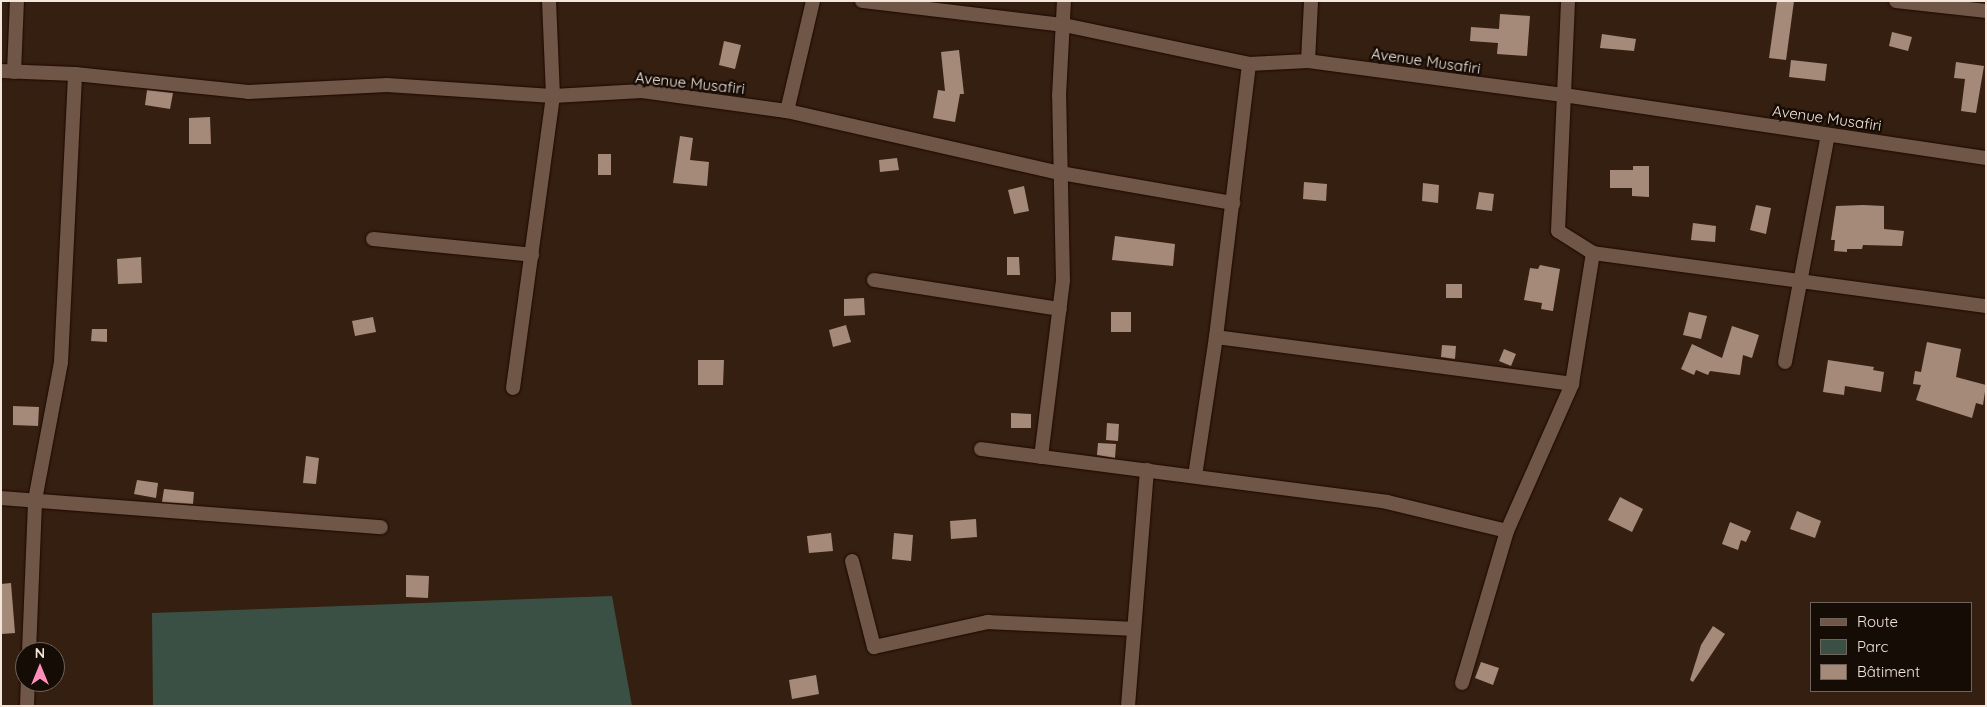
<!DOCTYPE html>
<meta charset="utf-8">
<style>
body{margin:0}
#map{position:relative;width:1987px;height:707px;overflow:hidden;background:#351f10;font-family:Quicksand,sans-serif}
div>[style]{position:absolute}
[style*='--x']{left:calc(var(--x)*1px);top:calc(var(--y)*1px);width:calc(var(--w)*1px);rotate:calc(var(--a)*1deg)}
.green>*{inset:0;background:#3a5044}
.building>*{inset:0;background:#a68a79}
.roads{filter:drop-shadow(0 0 1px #1c0800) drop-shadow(0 0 1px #1c0800)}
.minor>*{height:14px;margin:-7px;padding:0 7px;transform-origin:7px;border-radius:7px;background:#705646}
span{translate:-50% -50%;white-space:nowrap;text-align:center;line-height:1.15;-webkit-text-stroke:5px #160c06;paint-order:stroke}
.street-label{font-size:15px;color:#f5e6dc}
.frame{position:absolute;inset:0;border:2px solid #f5e6dc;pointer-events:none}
.legend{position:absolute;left:1810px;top:602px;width:162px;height:90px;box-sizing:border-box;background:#160c06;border:1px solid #6f635c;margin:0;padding:6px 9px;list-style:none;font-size:15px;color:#f5e6dc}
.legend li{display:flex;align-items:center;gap:10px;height:25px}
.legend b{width:25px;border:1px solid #6f635c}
.north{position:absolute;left:15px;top:642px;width:50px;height:50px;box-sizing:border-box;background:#160c06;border:1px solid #6f635c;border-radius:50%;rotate:0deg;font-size:14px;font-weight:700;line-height:20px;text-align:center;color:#f5e6dc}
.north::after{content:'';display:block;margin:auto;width:18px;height:22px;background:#ff8ebb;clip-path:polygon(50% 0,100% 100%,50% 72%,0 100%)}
</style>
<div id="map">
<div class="green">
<div style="clip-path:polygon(612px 596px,632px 706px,153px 706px,152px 613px)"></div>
</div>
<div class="building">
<div style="clip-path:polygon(1777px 1px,1794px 1px,1786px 60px,1769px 58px)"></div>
<div style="clip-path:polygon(1500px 14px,1530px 16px,1527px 56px,1497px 54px,1498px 43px,1470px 41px,1471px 27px,1499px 29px)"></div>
<div style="clip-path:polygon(1892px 32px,1912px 37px,1908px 51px,1889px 46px)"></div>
<div style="clip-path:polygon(1602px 34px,1636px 39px,1634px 51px,1600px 48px)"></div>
<div style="clip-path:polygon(724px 41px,741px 45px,735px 69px,719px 65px)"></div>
<div style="clip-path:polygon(959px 50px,964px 94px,960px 94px,955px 122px,933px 118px,938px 90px,945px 91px,941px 52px)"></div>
<div style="clip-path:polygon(1791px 60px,1827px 64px,1825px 81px,1789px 77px)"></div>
<div style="clip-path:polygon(1956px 62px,1984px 66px,1976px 113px,1961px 111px,1965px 79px,1954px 78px)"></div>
<div style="clip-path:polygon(147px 90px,173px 93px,170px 109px,145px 105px)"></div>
<div style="clip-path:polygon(210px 117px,211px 144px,189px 144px,189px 118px)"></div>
<div style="clip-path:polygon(680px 136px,693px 138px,690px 160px,709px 162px,707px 186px,673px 183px)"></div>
<div style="clip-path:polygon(598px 154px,611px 154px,611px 175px,598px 175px)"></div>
<div style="clip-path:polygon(897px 158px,899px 170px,880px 172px,879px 160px)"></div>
<div style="clip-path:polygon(1633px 166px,1649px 166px,1649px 197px,1632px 196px,1632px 188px,1610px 188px,1610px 170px,1633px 170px)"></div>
<div style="clip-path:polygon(1304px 182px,1327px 184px,1326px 201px,1303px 199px)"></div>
<div style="clip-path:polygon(1423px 183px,1439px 185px,1438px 203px,1422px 201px)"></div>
<div style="clip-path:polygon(1024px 186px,1029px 211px,1014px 214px,1008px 190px)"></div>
<div style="clip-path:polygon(1479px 192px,1494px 194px,1492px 211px,1476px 209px)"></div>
<div style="clip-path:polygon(1756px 205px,1771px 208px,1766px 234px,1750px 230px)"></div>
<div style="clip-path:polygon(1863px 205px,1884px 206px,1884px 229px,1904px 231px,1902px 246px,1863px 245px,1862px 249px,1847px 249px,1847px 252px,1834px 251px,1835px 240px,1831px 240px,1836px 206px)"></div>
<div style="clip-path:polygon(1693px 223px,1716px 226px,1715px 242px,1691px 240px)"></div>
<div style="clip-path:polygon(1115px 236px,1175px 244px,1173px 266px,1112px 260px)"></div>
<div style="clip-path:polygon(141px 257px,142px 283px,118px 284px,117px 259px)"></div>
<div style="clip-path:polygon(1007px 257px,1019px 257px,1020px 275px,1007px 275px)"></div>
<div style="clip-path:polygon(1540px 265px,1560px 269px,1553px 311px,1541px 309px,1542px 303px,1524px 300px,1530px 268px,1538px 269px)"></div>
<div style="clip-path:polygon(1446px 284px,1462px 284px,1462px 298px,1446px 298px)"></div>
<div style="clip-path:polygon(864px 298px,865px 315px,844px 316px,844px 299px)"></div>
<div style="clip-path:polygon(1111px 312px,1131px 312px,1131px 332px,1111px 332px)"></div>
<div style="clip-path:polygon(1689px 312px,1707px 316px,1701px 339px,1683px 335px)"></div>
<div style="clip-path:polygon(373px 317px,376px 332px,355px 336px,352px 321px)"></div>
<div style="clip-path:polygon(846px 325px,851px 342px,833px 347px,829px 330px)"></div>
<div style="clip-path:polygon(1732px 326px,1759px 335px,1752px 358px,1743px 355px,1740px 375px,1710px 371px,1708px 375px,1696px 370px,1694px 375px,1681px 369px,1692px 344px,1722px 358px)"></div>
<div style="clip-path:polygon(92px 329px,107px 329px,107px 342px,91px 341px)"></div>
<div style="clip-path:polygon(1927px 342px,1961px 349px,1956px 377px,1986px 385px,1983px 405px,1976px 403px,1972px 418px,1916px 400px,1921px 385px,1913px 384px,1915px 371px,1921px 372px)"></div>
<div style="clip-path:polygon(1442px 345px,1456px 346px,1455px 359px,1441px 357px)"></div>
<div style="clip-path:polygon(1504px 349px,1516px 354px,1511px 366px,1499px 361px)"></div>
<div style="clip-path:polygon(698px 360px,724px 360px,723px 385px,698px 385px)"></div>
<div style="clip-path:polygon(1828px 360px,1874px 367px,1873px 370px,1884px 372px,1881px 392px,1845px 386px,1844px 395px,1823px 392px)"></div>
<div style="clip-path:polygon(13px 406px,39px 407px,38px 426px,13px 425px)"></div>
<div style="clip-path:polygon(1011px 413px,1031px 414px,1031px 428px,1011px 428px)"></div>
<div style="clip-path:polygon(1107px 423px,1119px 424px,1118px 441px,1106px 440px)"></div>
<div style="clip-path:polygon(1098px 443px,1116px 444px,1115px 458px,1097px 455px)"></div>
<div style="clip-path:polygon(306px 456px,319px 458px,316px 484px,303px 483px)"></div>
<div style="clip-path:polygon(137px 480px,158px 483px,156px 498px,134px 494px)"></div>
<div style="clip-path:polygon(164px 489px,194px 492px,193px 504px,162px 502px)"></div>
<div style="clip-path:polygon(1620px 497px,1643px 509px,1632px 532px,1608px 520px)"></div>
<div style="clip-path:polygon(1797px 511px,1821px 521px,1815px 538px,1790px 529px)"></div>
<div style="clip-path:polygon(976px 519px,977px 537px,951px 539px,950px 521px)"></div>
<div style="clip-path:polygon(1730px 522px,1751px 531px,1746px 542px,1741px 540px,1738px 550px,1722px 544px)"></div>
<div style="clip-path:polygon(831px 533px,833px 551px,809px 553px,807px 536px)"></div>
<div style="clip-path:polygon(894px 533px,913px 535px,911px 561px,892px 559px)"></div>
<div style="clip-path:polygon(406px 575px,429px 576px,428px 598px,406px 597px)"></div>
<div style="clip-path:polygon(11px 583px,15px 633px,1px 634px,1px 584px)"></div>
<div style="clip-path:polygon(1713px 626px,1725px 634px,1693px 682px,1690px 680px,1701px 645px)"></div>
<div style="clip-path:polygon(1481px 662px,1499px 668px,1493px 685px,1475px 678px)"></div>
<div style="clip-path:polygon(816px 675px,819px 694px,792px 699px,789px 680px)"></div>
</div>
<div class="roads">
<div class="minor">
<div style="--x:862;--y:1;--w:203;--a:6.8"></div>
<div style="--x:1064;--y:25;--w:189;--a:11.9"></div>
<div style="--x:1249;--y:64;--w:59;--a:-2.9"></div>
<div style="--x:1308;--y:61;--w:258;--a:7.6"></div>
<div style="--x:1564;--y:95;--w:427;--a:8.5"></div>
<div style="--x:1896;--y:1;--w:91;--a:6.3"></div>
<div style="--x:1308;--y:61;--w:60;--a:-87.1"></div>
<div style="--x:1;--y:71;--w:74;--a:2.3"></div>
<div style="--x:75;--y:74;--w:174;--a:5.9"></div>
<div style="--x:248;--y:92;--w:139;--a:-2.9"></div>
<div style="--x:387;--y:85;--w:166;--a:3.8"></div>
<div style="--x:553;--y:96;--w:89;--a:-3.2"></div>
<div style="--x:642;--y:91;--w:146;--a:7.9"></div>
<div style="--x:787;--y:111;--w:113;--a:-76.7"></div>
<div style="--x:14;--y:72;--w:71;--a:-87.6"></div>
<div style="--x:787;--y:111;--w:281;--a:12.8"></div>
<div style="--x:1061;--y:173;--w:175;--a:9.9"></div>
<div style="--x:373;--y:239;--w:160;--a:5.7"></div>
<div style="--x:1593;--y:253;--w:397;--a:7.7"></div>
<div style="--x:874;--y:280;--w:188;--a:8.9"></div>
<div style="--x:1216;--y:337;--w:359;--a:7.5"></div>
<div style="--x:1785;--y:362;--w:231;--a:-79.3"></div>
<div style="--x:513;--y:388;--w:295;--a:-82.2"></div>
<div style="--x:553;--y:96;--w:95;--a:-92.4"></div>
<div style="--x:981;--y:449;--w:409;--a:7.4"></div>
<div style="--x:1387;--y:502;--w:123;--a:13.6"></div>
<div style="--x:1041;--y:457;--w:177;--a:-82.9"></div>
<div style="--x:1063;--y:281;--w:185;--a:-91.2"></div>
<div style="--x:1059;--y:96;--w:95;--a:-87"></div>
<div style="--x:1195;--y:476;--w:141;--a:-81.4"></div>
<div style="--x:1216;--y:337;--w:275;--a:-83.1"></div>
<div style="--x:1;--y:498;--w:381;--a:4.4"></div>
<div style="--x:852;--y:561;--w:89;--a:75.7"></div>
<div style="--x:874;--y:647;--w:117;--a:-12.4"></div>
<div style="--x:988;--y:622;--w:146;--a:2.7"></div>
<div style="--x:29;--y:652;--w:152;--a:-87.7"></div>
<div style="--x:35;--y:500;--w:140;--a:-79.3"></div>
<div style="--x:61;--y:362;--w:288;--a:-87.2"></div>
<div style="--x:1462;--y:683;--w:159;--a:-73.5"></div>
<div style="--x:1507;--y:531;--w:161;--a:-66.1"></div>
<div style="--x:1572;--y:384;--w:133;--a:-80.9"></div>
<div style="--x:1593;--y:253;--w:41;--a:-147.8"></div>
<div style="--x:1558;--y:231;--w:230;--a:-87.5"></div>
<div style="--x:27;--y:706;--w:24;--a:-88"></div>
<div style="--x:1128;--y:706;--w:237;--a:-85.4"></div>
</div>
</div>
<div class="street-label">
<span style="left:1426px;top:61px;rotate:8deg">Avenue Musafiri</span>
<span style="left:690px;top:83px;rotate:6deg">Avenue Musafiri</span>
<span style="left:1827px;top:118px;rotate:8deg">Avenue Musafiri</span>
</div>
<div class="frame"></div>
<ul class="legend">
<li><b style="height:6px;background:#705646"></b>Route</li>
<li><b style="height:14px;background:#3a5044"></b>Parc</li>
<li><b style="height:14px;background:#a68a79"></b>Bâtiment</li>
</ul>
<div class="north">N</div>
</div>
